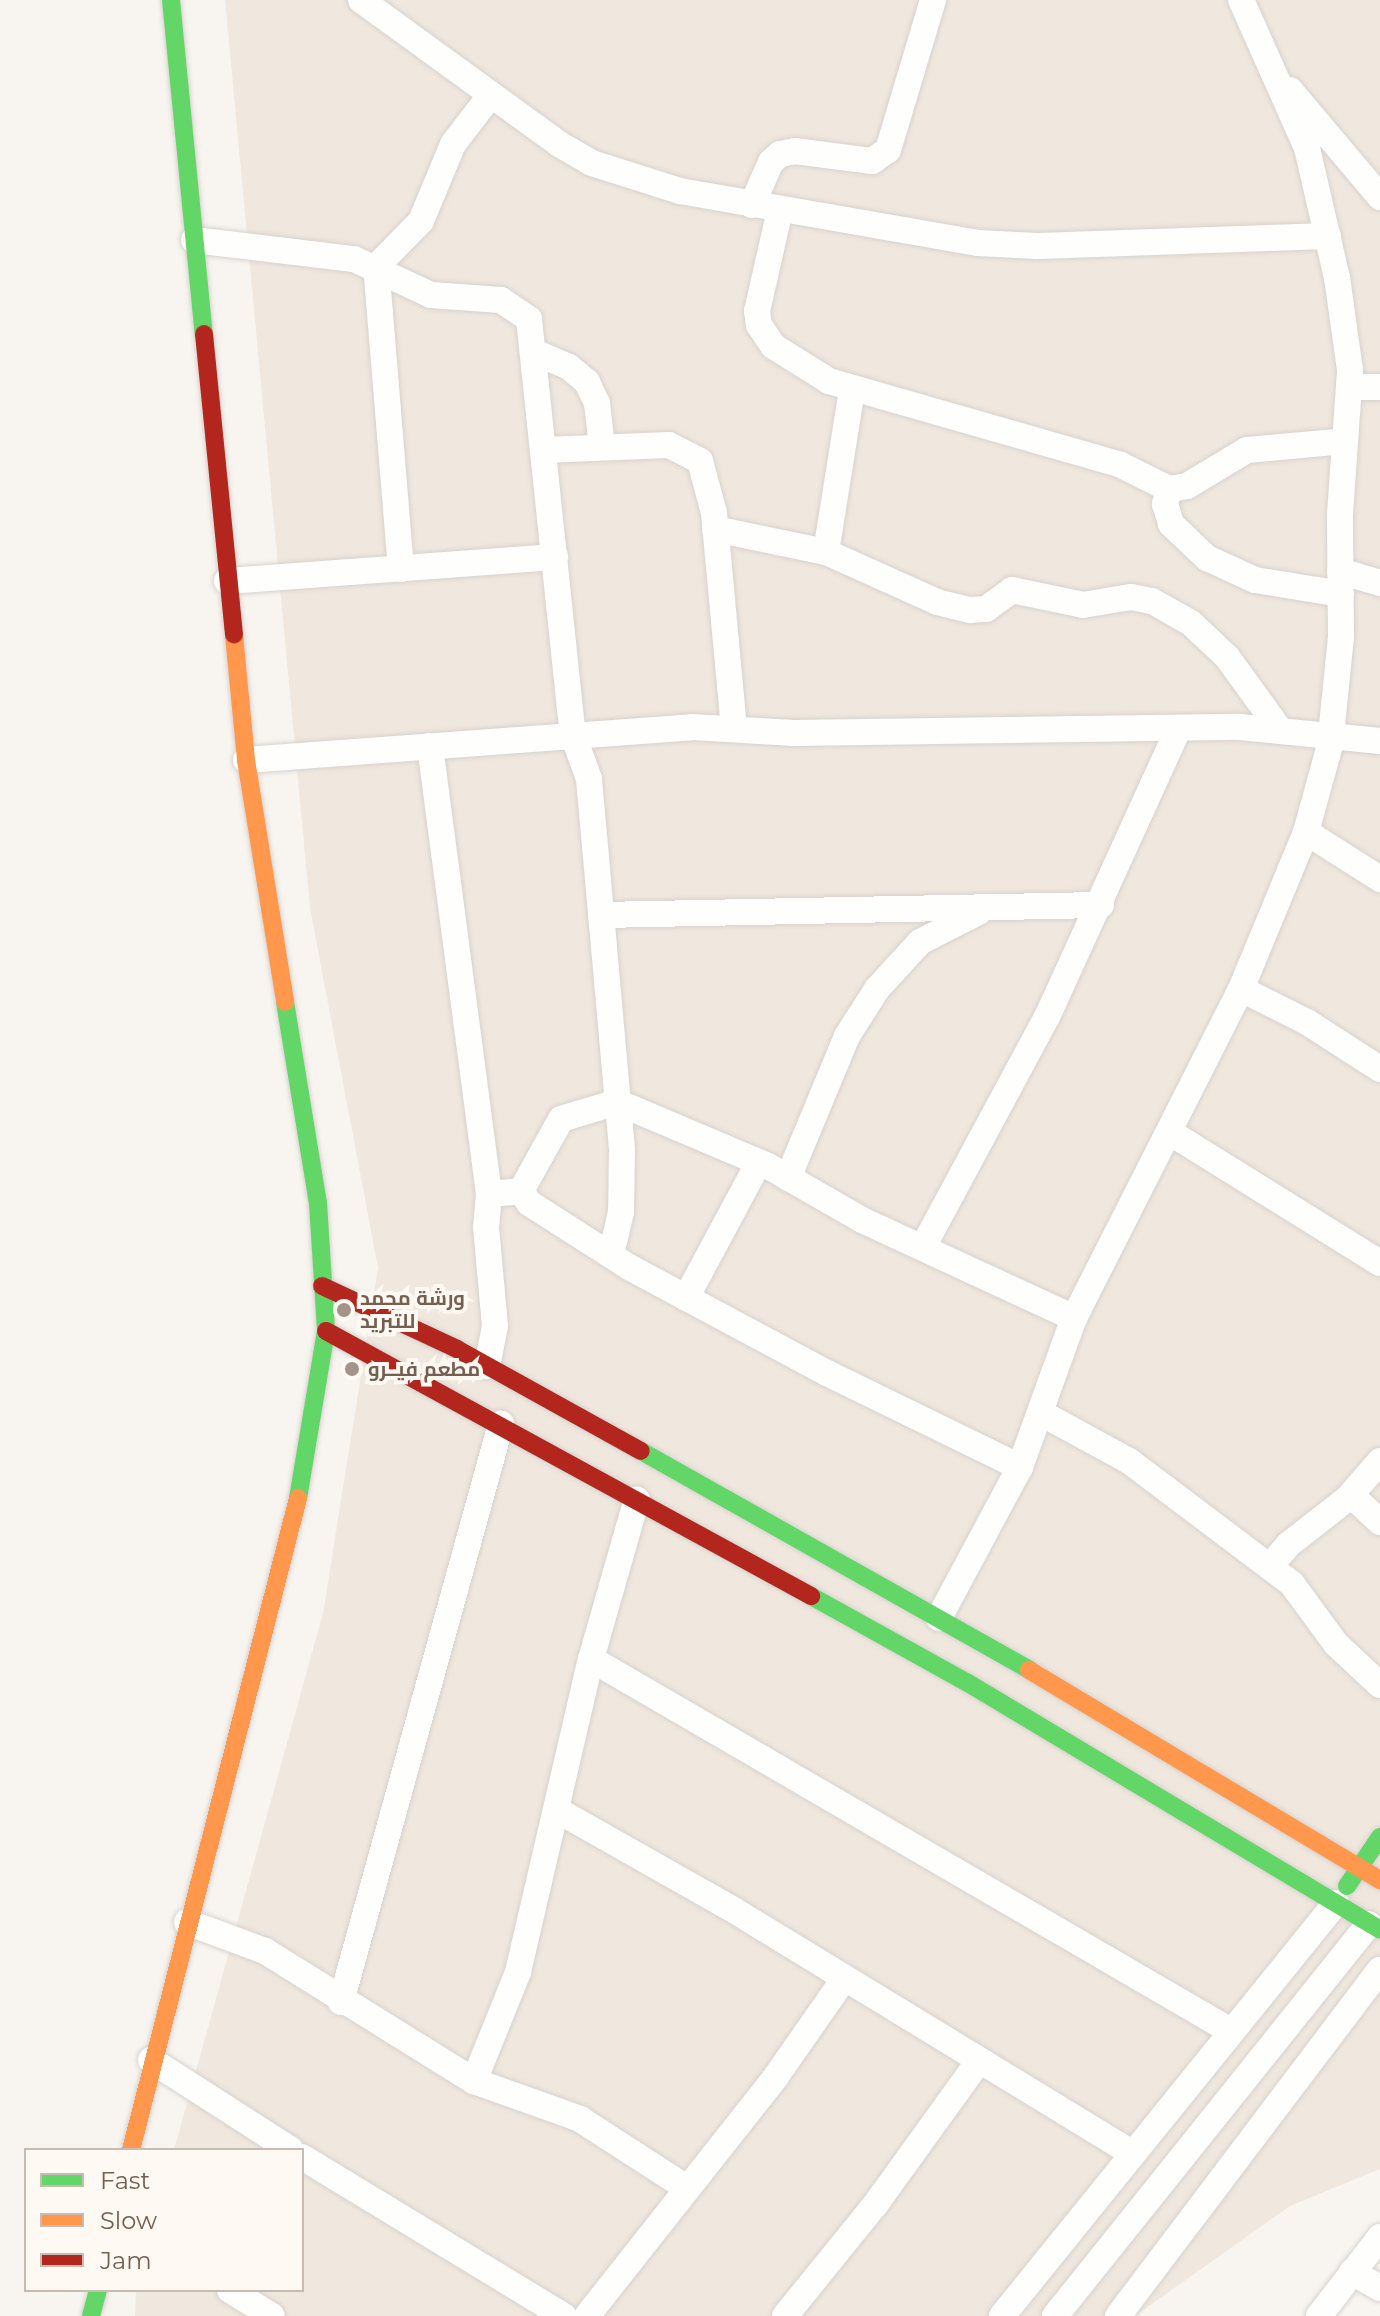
<!DOCTYPE html>
<meta charset="utf-8">
<style>
body{margin:0}
#map{position:relative;width:1380px;height:2316px;overflow:hidden;background:#f8f5f0;font-family:Montserrat,Cairo,sans-serif}
div>[style]{position:absolute}
[style*='--x']{left:calc(var(--x)*1px);top:calc(var(--y)*1px);width:calc(var(--w)*1px);rotate:calc(var(--a)*1deg)}
.residential>*{inset:0;background:#f0e8de}
.roads{filter:drop-shadow(0 0 2px #d7d2ce) drop-shadow(0 0 2px #d7d2ce)}
.street>*{height:26px;margin:-13px;padding:0 13px;transform-origin:13px;border-radius:13px;background:#fefefd}
.fast>*{height:18px;margin:-9px;padding:0 9px;transform-origin:9px;border-radius:9px;background:#63d668}
.slow>*{height:18px;margin:-9px;padding:0 9px;transform-origin:9px;border-radius:9px;background:#ff974d}
.jam>*{height:18px;margin:-9px;padding:0 9px;transform-origin:9px;border-radius:9px;background:#b3261e}
.dots>*{width:22px;height:22px;translate:-50% -50%;box-sizing:border-box;border:4px solid #fefaf3;border-radius:50%}
span{translate:-50% -50%;white-space:nowrap;text-align:center;line-height:1.15;-webkit-text-stroke:8px #fefaf3;paint-order:stroke}
.poi-label{font-size:20px;color:#765e50;font-weight:700}
.left{translate:0 -50%;text-align:left}
.legend{position:absolute;left:24px;top:2148px;width:280px;height:144px;box-sizing:border-box;background:#fefaf3;border:2px solid #c8bcb2;margin:0;padding:10px 14px;list-style:none;font-size:24px;color:#765e50}
.legend li{display:flex;align-items:center;gap:16px;height:40px}
.legend b{width:40px;border:2px solid #c8bcb2}
</style>
<div id="map">
<div class="residential">
<div style="clip-path:polygon(225px 0,1380px 0,1380px 2169px,1290px 2206px,1135px 2316px,135px 2316px,136px 2290px,302px 2290px,302px 2150px,174px 2150px,323px 1613px,378px 1268px,310px 908px)"></div>
</div>
<div class="roads">
<div class="street">
<div style="--x:361;--y:0;--w:245;--a:36"></div>
<div style="--x:559;--y:144;--w:38;--a:30"></div>
<div style="--x:592;--y:163;--w:92;--a:17.7"></div>
<div style="--x:680;--y:191;--w:303;--a:9.9"></div>
<div style="--x:978;--y:243;--w:59;--a:2.9"></div>
<div style="--x:1037;--y:246;--w:291;--a:-2"></div>
<div style="--x:1290;--y:90;--w:140;--a:49.9"></div>
<div style="--x:752;--y:205;--w:47;--a:-66.2"></div>
<div style="--x:771;--y:162;--w:12;--a:-42"></div>
<div style="--x:780;--y:154;--w:15;--a:-11"></div>
<div style="--x:795;--y:151;--w:78;--a:7.4"></div>
<div style="--x:872;--y:161;--w:19;--a:-35"></div>
<div style="--x:888;--y:150;--w:157;--a:-73.3"></div>
<div style="--x:780;--y:210;--w:104;--a:102.8"></div>
<div style="--x:757;--y:311;--w:14;--a:82"></div>
<div style="--x:759;--y:325;--w:25;--a:56"></div>
<div style="--x:773;--y:346;--w:66;--a:32"></div>
<div style="--x:829;--y:381;--w:304;--a:16"></div>
<div style="--x:1121;--y:465;--w:54;--a:26.6"></div>
<div style="--x:1169;--y:489;--w:18;--a:-9"></div>
<div style="--x:1187;--y:486;--w:70;--a:-31"></div>
<div style="--x:1247;--y:450;--w:98;--a:-5.2"></div>
<div style="--x:194;--y:240;--w:161;--a:6.8"></div>
<div style="--x:354;--y:259;--w:85;--a:25.1"></div>
<div style="--x:431;--y:295;--w:70;--a:4.1"></div>
<div style="--x:501;--y:300;--w:34;--a:34"></div>
<div style="--x:529;--y:319;--w:418;--a:84"></div>
<div style="--x:573;--y:735;--w:47;--a:70"></div>
<div style="--x:589;--y:779;--w:372;--a:84.9"></div>
<div style="--x:622;--y:1150;--w:62;--a:90.9"></div>
<div style="--x:621;--y:1212;--w:44;--a:103.1"></div>
<div style="--x:534;--y:352;--w:38;--a:23"></div>
<div style="--x:569;--y:367;--w:23;--a:40"></div>
<div style="--x:587;--y:382;--w:23;--a:65"></div>
<div style="--x:597;--y:403;--w:44;--a:83.5"></div>
<div style="--x:1349;--y:387;--w:31;--a:0"></div>
<div style="--x:544;--y:450;--w:125;--a:-2.3"></div>
<div style="--x:669;--y:445;--w:35;--a:27"></div>
<div style="--x:700;--y:461;--w:54;--a:74.9"></div>
<div style="--x:714;--y:513;--w:216;--a:84.7"></div>
<div style="--x:1169;--y:489;--w:16;--a:105"></div>
<div style="--x:1165;--y:504;--w:21;--a:73"></div>
<div style="--x:1171;--y:524;--w:50;--a:43.4"></div>
<div style="--x:1207;--y:558;--w:53;--a:24.6"></div>
<div style="--x:1255;--y:580;--w:87;--a:9.2"></div>
<div style="--x:715;--y:529;--w:113;--a:11.7"></div>
<div style="--x:826;--y:552;--w:122;--a:24.2"></div>
<div style="--x:937;--y:602;--w:34;--a:14"></div>
<div style="--x:970;--y:610;--w:16;--a:-4"></div>
<div style="--x:986;--y:609;--w:32;--a:-36"></div>
<div style="--x:1012;--y:590;--w:73;--a:11.9"></div>
<div style="--x:1083;--y:605;--w:49;--a:-9.5"></div>
<div style="--x:1131;--y:597;--w:21;--a:11"></div>
<div style="--x:1152;--y:601;--w:45;--a:29.4"></div>
<div style="--x:1191;--y:623;--w:50;--a:43.4"></div>
<div style="--x:1227;--y:657;--w:90;--a:54"></div>
<div style="--x:826;--y:552;--w:165;--a:-80.9"></div>
<div style="--x:401;--y:569;--w:303;--a:-94.7"></div>
<div style="--x:376;--y:267;--w:64;--a:-45.6"></div>
<div style="--x:421;--y:221;--w:83;--a:-67.4"></div>
<div style="--x:453;--y:144;--w:61;--a:-52.4"></div>
<div style="--x:1340;--y:571;--w:42;--a:16.7"></div>
<div style="--x:227;--y:581;--w:329;--a:-4.2"></div>
<div style="--x:430;--y:746;--w:452;--a:82.5"></div>
<div style="--x:489;--y:1194;--w:33;--a:95"></div>
<div style="--x:486;--y:1227;--w:99;--a:84.8"></div>
<div style="--x:495;--y:1326;--w:41;--a:101.3"></div>
<div style="--x:246;--y:760;--w:447;--a:-4.2"></div>
<div style="--x:692;--y:727;--w:102;--a:3.4"></div>
<div style="--x:794;--y:733;--w:446;--a:-0.8"></div>
<div style="--x:1240;--y:727;--w:141;--a:5.7"></div>
<div style="--x:1306;--y:832;--w:88;--a:32.4"></div>
<div style="--x:601;--y:915;--w:500;--a:-1.15"></div>
<div style="--x:1241;--y:989;--w:74;--a:26.6"></div>
<div style="--x:1307;--y:1022;--w:87;--a:32.8"></div>
<div style="--x:1171;--y:1133;--w:246;--a:31.9"></div>
<div style="--x:788;--y:1178;--w:154;--a:-67.4"></div>
<div style="--x:847;--y:1036;--w:56;--a:-57.4"></div>
<div style="--x:877;--y:989;--w:64;--a:-47.5"></div>
<div style="--x:920;--y:942;--w:66;--a:-27"></div>
<div style="--x:521;--y:1191;--w:14;--a:56"></div>
<div style="--x:529;--y:1203;--w:119;--a:32.6"></div>
<div style="--x:629;--y:1267;--w:225;--a:28.2"></div>
<div style="--x:827;--y:1373;--w:215;--a:26"></div>
<div style="--x:489;--y:1194;--w:32;--a:-5"></div>
<div style="--x:521;--y:1191;--w:82;--a:-60.9"></div>
<div style="--x:561;--y:1119;--w:59;--a:-16.9"></div>
<div style="--x:617;--y:1102;--w:164;--a:23"></div>
<div style="--x:768;--y:1166;--w:108;--a:29.9"></div>
<div style="--x:862;--y:1220;--w:234;--a:24.8"></div>
<div style="--x:923;--y:1247;--w:261;--a:-61.7"></div>
<div style="--x:1047;--y:1017;--w:315;--a:-65.5"></div>
<div style="--x:686;--y:1298;--w:154;--a:-61.8"></div>
<div style="--x:1041;--y:1413;--w:100;--a:28.6"></div>
<div style="--x:1129;--y:1461;--w:204;--a:37"></div>
<div style="--x:1292;--y:1584;--w:74;--a:53.7"></div>
<div style="--x:1336;--y:1644;--w:60;--a:43"></div>
<div style="--x:1351;--y:1495;--w:40;--a:43"></div>
<div style="--x:1270;--y:1566;--w:28;--a:-49"></div>
<div style="--x:1288;--y:1545;--w:76;--a:-38.1"></div>
<div style="--x:1348;--y:1498;--w:49;--a:-49.1"></div>
<div style="--x:939;--y:1618;--w:171;--a:-61.8"></div>
<div style="--x:1020;--y:1467;--w:158;--a:-70.1"></div>
<div style="--x:1074;--y:1318;--w:369;--a:-63.1"></div>
<div style="--x:1241;--y:989;--w:170;--a:-67.5"></div>
<div style="--x:1306;--y:832;--w:90;--a:-74.6"></div>
<div style="--x:1330;--y:745;--w:109;--a:-84.2"></div>
<div style="--x:1341;--y:637;--w:123;--a:-90.5"></div>
<div style="--x:1340;--y:514;--w:144;--a:-86"></div>
<div style="--x:1350;--y:370;--w:93;--a:-98"></div>
<div style="--x:1337;--y:278;--w:133;--a:-103"></div>
<div style="--x:1307;--y:148;--w:162;--a:-114"></div>
<div style="--x:591;--y:1659;--w:740;--a:30.17"></div>
<div style="--x:557;--y:1810;--w:201;--a:29.5"></div>
<div style="--x:732;--y:1909;--w:469;--a:31.4"></div>
<div style="--x:187;--y:1922;--w:83;--a:20.4"></div>
<div style="--x:265;--y:1951;--w:246;--a:31.9"></div>
<div style="--x:474;--y:2081;--w:113;--a:19.7"></div>
<div style="--x:580;--y:2119;--w:125;--a:32.9"></div>
<div style="--x:341;--y:2002;--w:600;--a:-74.53"></div>
<div style="--x:151;--y:2060;--w:166;--a:32.7"></div>
<div style="--x:474;--y:2081;--w:118;--a:-68"></div>
<div style="--x:518;--y:1972;--w:321;--a:-76.9"></div>
<div style="--x:591;--y:1659;--w:166;--a:-74"></div>
<div style="--x:302;--y:2157;--w:306;--a:31.3"></div>
<div style="--x:1352;--y:2272;--w:32;--a:30"></div>
<div style="--x:230;--y:2290;--w:49;--a:31.8"></div>
<div style="--x:587;--y:2316;--w:307;--a:-51.7"></div>
<div style="--x:777;--y:2075;--w:117;--a:-55.1"></div>
<div style="--x:785;--y:2316;--w:143;--a:-51"></div>
<div style="--x:875;--y:2205;--w:178;--a:-54.2"></div>
<div style="--x:1002;--y:2316;--w:531;--a:-51.04"></div>
<div style="--x:1055;--y:2316;--w:502;--a:-51.3"></div>
<div style="--x:1118;--y:2316;--w:434;--a:-52.9"></div>
<div style="--x:1319;--y:2316;--w:100;--a:-52.3"></div>
</div>
<div class="fast">
<div style="--x:171;--y:0;--w:336;--a:84.4"></div>
<div style="--x:285;--y:1002;--w:204;--a:80.7"></div>
<div style="--x:318;--y:1203;--w:128;--a:86.4"></div>
<div style="--x:326;--y:1331;--w:169;--a:99.5"></div>
<div style="--x:641;--y:1451;--w:446;--a:29.4"></div>
<div style="--x:811;--y:1596;--w:179;--a:29"></div>
<div style="--x:968;--y:1683;--w:480;--a:30.9"></div>
<div style="--x:1347;--y:1886;--w:59;--a:-56"></div>
<div style="--x:91;--y:2316;--w:27;--a:-75"></div>
</div>
<div class="slow">
<div style="--x:234;--y:635;--w:126;--a:84.5"></div>
<div style="--x:246;--y:760;--w:245;--a:80.8"></div>
<div style="--x:1029;--y:1670;--w:409;--a:30.9"></div>
<div style="--x:131;--y:2150;--w:673;--a:-75.63"></div>
</div>
<div class="jam">
<div style="--x:204;--y:334;--w:302;--a:84.3"></div>
<div style="--x:322;--y:1286;--w:149;--a:25"></div>
<div style="--x:457;--y:1349;--w:210;--a:29"></div>
<div style="--x:326;--y:1331;--w:553;--a:28.65"></div>
</div>
</div>
<div class="dots">
<div style="left:344px;top:1310px;background:#a49388"></div>
<div style="left:352px;top:1369px;background:#a49388"></div>
</div>
<div class="poi-label">
<span class="left" style="left:360px;top:1310px">ورشة محمد<br>للتبريد</span>
<span class="left" style="left:368px;top:1369px">مطعم فيــرو</span>
</div>
<ul class="legend">
<li><b style="height:10px;background:#63d668"></b>Fast</li>
<li><b style="height:10px;background:#ff974d"></b>Slow</li>
<li><b style="height:10px;background:#b3261e"></b>Jam</li>
</ul>
</div>
